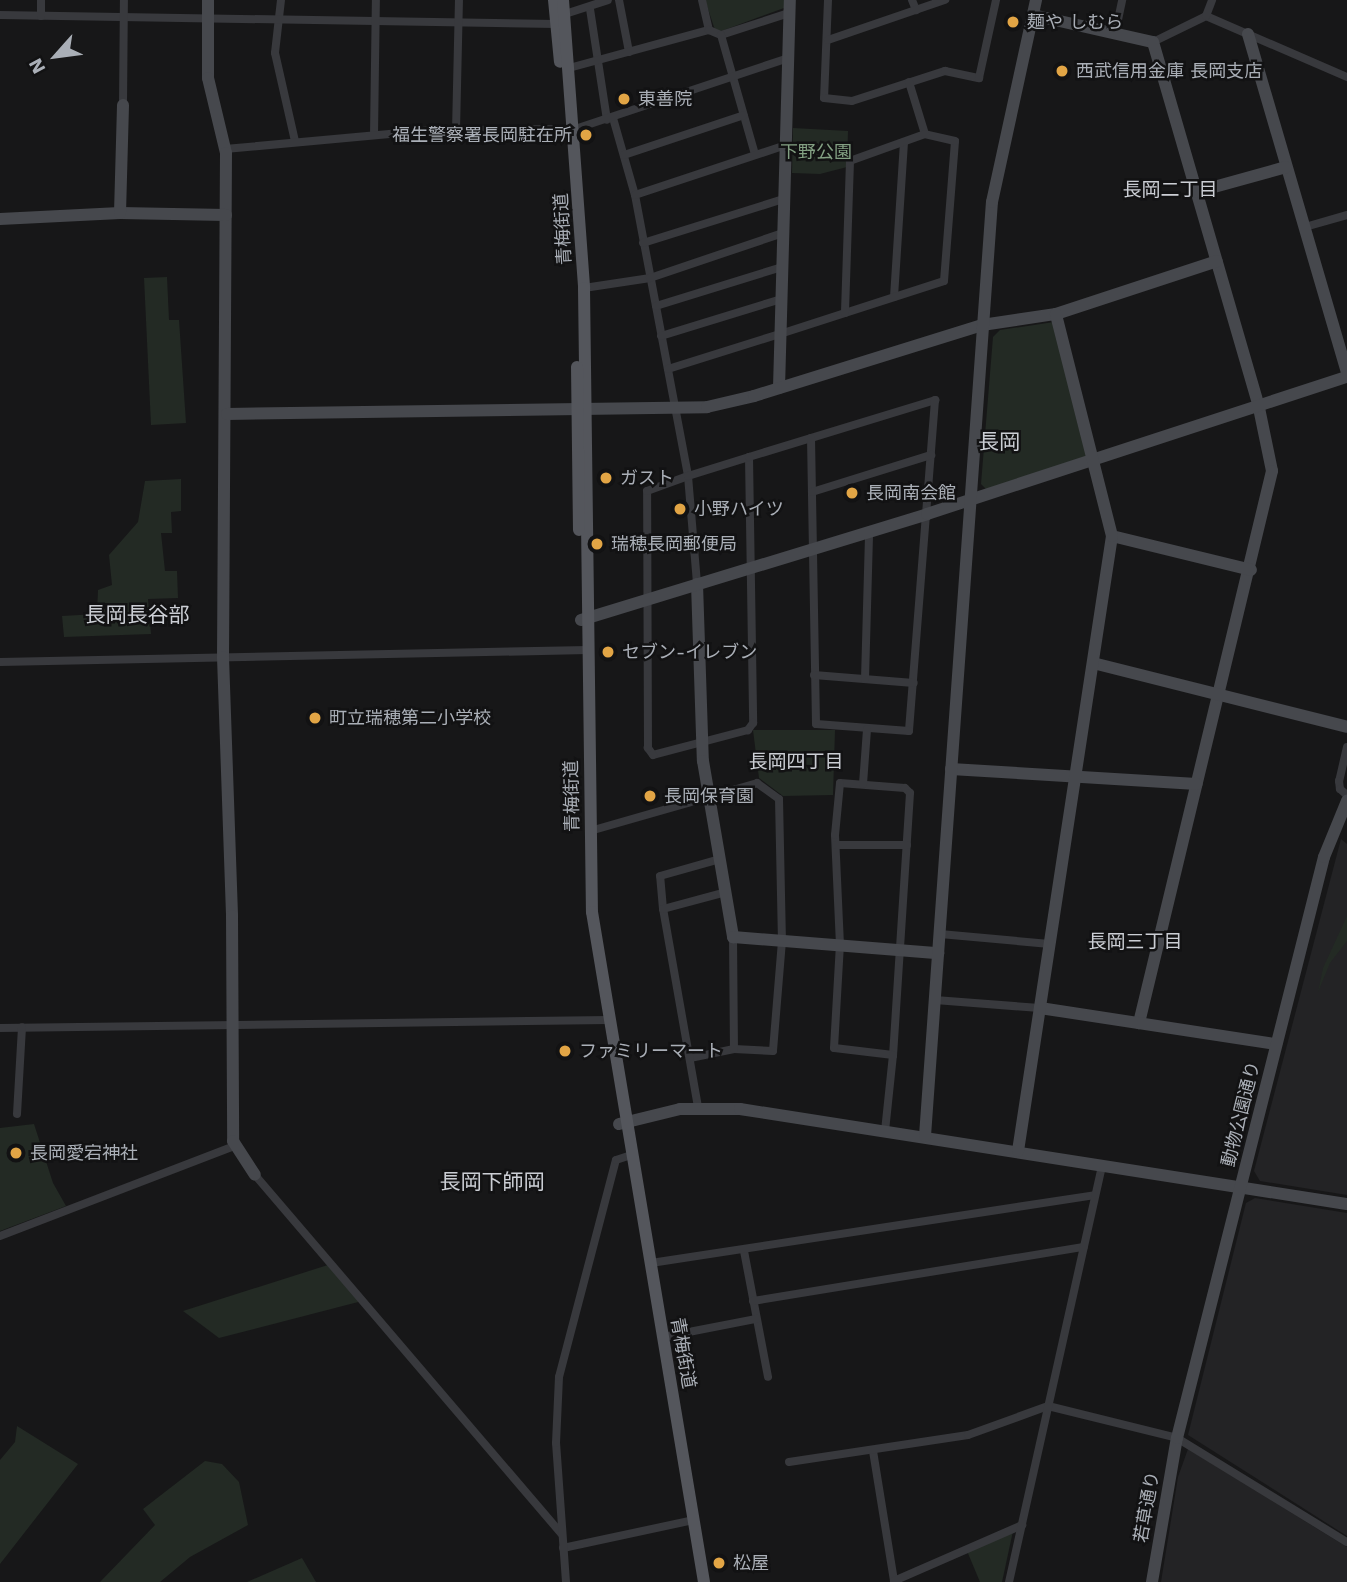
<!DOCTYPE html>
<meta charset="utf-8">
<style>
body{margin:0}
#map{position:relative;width:1347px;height:1582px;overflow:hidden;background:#171718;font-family:"Work Sans","Noto Sans JP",sans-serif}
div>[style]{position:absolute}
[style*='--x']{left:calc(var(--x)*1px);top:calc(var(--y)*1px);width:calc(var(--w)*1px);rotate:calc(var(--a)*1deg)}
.built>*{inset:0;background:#232325}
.green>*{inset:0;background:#232a24}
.street>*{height:8px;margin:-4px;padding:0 4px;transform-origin:4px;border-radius:4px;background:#38393d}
.secondary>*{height:12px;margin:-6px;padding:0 6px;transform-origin:6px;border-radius:6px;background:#46484d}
.primary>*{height:12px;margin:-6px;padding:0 6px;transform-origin:6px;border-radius:6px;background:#54565c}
.dots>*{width:19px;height:19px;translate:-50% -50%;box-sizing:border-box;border:4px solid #121213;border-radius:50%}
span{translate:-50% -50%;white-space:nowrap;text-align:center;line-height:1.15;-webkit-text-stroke:5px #121213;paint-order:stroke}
.poi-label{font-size:18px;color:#aaafb7}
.left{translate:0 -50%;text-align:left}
.right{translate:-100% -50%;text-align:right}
.park-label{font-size:18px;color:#83a083}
.street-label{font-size:18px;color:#aaafb7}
.neighbourhood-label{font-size:19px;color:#cbced4}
.quarter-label{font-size:21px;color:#cbced4}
.north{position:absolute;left:21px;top:21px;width:70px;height:70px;-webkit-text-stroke:5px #121213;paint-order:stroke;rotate:242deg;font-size:19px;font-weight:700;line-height:28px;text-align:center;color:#aaafb7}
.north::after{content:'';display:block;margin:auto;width:24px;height:32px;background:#aaafb7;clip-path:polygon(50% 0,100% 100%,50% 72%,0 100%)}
</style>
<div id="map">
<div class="built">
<div style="clip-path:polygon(1341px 839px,1347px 844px,1347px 1195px,1260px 1181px,1254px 1171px)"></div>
<div style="clip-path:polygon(1255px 1198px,1347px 1213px,1347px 1536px,1188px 1435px,1246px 1203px)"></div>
<div style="clip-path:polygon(1188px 1449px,1347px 1547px,1347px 1582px,1161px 1582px,1178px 1477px)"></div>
</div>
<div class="green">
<div style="clip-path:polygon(705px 0,784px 0,784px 8px,716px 33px)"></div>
<div style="clip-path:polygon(793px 128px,848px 131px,847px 167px,820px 174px,792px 173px)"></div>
<div style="clip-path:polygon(167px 277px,169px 320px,179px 320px,186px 423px,151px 425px,144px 278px)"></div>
<div style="clip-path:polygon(1054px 322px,1087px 453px,1084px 460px,986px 489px,981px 484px,993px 337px,1000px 330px)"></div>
<div style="clip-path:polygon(181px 479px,181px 511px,171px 512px,172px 533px,161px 533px,165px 571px,177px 571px,178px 598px,148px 599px,151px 634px,64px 637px,62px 616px,97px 614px,98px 590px,112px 585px,109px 555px,138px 522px,145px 481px)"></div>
<div style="clip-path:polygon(753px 730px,835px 730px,833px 795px,783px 796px,759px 778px)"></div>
<div style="clip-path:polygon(1347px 916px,1347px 941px,1330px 963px,1318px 992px,1323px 968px)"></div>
<div style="clip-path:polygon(34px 1124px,53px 1183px,66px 1206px,0 1231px,0 1128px)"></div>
<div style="clip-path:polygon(331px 1264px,362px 1301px,219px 1338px,183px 1311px)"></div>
<div style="clip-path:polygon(17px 1426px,78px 1464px,0 1564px,0 1582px,0 1460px,15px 1442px)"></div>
<div style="clip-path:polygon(205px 1461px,222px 1464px,239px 1482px,248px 1525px,190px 1557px,160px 1582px,100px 1582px,155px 1525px,143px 1509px)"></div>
<div style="clip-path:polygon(1013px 1531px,1002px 1582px,980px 1582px,967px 1551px)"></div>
<div style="clip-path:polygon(302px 1558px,316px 1582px,247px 1582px)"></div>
</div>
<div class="street">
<div style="--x:281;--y:0;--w:53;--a:96.5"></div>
<div style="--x:275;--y:53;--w:90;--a:77.2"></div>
<div style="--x:619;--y:0;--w:53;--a:79.1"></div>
<div style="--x:702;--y:0;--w:31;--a:77"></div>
<div style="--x:828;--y:0;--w:98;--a:92.3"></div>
<div style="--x:824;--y:98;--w:28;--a:6"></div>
<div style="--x:852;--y:101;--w:98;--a:-17.9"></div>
<div style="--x:945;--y:71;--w:35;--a:12"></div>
<div style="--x:979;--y:78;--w:80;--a:-77.7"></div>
<div style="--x:912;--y:0;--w:11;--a:68"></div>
<div style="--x:590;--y:9;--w:112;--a:81.3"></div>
<div style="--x:565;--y:14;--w:45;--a:-18"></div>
<div style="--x:0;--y:15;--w:556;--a:0.93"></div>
<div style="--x:41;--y:16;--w:16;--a:-90"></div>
<div style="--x:1206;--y:16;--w:154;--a:23.4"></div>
<div style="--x:1115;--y:34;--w:35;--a:-78"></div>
<div style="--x:721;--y:35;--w:71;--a:-17.9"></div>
<div style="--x:828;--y:40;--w:124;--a:-18.9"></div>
<div style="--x:1153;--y:42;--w:59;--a:-26.1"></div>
<div style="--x:1206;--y:16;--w:17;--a:-69"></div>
<div style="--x:569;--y:68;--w:145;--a:-15.2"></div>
<div style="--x:709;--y:30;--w:13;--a:23"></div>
<div style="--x:721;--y:35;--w:124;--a:74.1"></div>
<div style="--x:909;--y:82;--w:54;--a:72.9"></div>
<div style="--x:123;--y:105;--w:105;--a:-89.5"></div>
<div style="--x:613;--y:118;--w:80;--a:74.1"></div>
<div style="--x:635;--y:195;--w:286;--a:79.3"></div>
<div style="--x:688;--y:476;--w:108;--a:85.2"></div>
<div style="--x:456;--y:131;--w:131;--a:-88.7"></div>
<div style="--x:374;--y:135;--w:135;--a:-89.2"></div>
<div style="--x:225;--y:149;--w:209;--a:-5.2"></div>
<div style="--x:433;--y:130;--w:142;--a:-0.4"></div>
<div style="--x:575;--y:129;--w:225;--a:-18.4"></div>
<div style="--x:624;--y:155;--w:126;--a:-18.4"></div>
<div style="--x:635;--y:195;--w:159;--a:-18.3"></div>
<div style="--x:1305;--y:227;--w:44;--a:-15.9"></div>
<div style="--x:643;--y:243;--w:147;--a:-17.4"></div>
<div style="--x:584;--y:288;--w:67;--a:-8.6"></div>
<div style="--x:650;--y:278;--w:140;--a:-18.7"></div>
<div style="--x:894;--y:297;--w:155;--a:-86.3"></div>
<div style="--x:656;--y:306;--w:132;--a:-17.2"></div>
<div style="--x:661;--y:336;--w:126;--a:-17.1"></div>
<div style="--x:668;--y:369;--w:117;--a:-17.4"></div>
<div style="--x:780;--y:334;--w:172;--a:-17.9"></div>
<div style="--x:944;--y:281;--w:140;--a:-85.5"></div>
<div style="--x:955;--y:141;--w:31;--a:-167"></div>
<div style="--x:925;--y:134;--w:80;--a:160.2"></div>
<div style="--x:850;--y:161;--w:152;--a:91.9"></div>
<div style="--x:749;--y:457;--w:266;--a:89.1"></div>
<div style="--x:753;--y:723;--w:9;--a:126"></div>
<div style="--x:748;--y:730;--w:98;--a:165.3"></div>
<div style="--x:653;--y:755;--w:9;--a:-126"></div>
<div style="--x:648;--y:748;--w:257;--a:-90.2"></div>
<div style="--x:647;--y:491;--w:44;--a:-20.1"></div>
<div style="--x:688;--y:476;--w:64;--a:-17.3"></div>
<div style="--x:749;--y:457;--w:195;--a:-17"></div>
<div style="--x:935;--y:400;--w:332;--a:94.5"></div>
<div style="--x:909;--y:731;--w:93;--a:-175.7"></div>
<div style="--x:816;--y:724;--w:286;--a:-91"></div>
<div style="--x:812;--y:492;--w:125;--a:-17.3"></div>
<div style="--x:0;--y:662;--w:588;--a:-1.17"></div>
<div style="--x:814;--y:675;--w:100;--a:4.6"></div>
<div style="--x:865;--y:679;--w:147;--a:-88.4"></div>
<div style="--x:1347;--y:747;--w:35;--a:103"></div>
<div style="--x:1339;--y:781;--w:8;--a:83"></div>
<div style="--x:1340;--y:789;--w:9;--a:41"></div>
<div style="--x:840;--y:783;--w:65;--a:4.4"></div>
<div style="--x:905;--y:788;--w:7;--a:45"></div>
<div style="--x:910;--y:793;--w:263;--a:93.7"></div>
<div style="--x:893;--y:1055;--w:59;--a:-173.2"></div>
<div style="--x:834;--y:1048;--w:103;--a:-86.7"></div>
<div style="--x:840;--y:945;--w:110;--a:-92.6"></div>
<div style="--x:835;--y:835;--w:52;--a:-84.5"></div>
<div style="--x:863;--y:784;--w:55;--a:-85.8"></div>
<div style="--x:590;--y:831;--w:174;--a:-16"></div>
<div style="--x:757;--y:783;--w:27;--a:36"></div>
<div style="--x:779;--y:799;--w:142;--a:88.8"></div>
<div style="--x:782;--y:941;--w:110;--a:94.7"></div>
<div style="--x:773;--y:1051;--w:39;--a:-177"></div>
<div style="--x:734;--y:1049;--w:45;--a:168.4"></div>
<div style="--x:836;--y:845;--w:71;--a:0"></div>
<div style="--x:663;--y:909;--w:33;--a:-95"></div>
<div style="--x:660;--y:876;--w:62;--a:-15.8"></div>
<div style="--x:940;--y:934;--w:110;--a:5.2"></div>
<div style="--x:733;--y:937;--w:112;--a:89.5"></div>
<div style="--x:935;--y:1000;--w:105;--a:4.4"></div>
<div style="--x:0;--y:1028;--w:609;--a:-0.75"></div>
<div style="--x:698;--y:1107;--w:201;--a:-100"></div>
<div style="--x:663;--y:909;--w:65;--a:-15.1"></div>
<div style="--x:17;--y:1114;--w:87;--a:-86.7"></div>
<div style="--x:885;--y:1131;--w:76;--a:-84"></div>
<div style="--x:255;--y:1175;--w:472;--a:49.5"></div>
<div style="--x:0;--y:1236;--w:251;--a:-21"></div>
<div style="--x:744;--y:1251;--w:128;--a:79.2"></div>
<div style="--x:651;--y:1263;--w:449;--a:-8.7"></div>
<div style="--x:753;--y:1301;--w:335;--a:-9.3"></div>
<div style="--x:663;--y:1337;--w:95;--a:-11"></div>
<div style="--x:873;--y:1451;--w:132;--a:80.8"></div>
<div style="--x:894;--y:1581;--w:140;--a:-23.6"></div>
<div style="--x:789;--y:1462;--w:181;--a:-8.6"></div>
<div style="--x:968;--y:1435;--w:85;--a:-19.9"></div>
<div style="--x:1048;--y:1406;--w:133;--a:13.9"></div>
<div style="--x:1177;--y:1438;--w:199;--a:31.5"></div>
<div style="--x:563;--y:1548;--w:134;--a:-12.1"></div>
<div style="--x:566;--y:1582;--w:139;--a:-94.1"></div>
<div style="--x:556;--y:1443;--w:66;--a:-87.4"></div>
<div style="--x:559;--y:1377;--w:224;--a:-75.3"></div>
<div style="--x:616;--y:1160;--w:16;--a:-18"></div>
<div style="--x:1009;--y:1582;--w:427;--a:-77.4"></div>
</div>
<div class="secondary">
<div style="--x:208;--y:0;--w:78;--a:90"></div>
<div style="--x:208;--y:78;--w:77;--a:76.5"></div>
<div style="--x:226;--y:153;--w:504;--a:90.34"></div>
<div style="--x:223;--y:657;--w:259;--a:88"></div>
<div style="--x:232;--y:916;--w:225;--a:89.7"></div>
<div style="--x:233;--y:1141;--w:40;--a:57.1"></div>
<div style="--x:1033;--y:15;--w:123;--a:12.7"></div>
<div style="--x:1153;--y:42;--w:381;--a:73.8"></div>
<div style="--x:1259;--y:408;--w:64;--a:78.3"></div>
<div style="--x:1272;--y:471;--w:568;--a:103.55"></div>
<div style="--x:1248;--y:34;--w:352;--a:73.7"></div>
<div style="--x:1196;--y:192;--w:93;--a:-15.5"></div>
<div style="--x:120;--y:213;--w:106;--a:1.1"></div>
<div style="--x:0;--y:219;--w:120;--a:-2.9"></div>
<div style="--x:120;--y:213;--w:108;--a:-88.4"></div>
<div style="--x:779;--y:388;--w:388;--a:-88.4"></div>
<div style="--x:227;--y:414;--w:480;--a:-0.8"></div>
<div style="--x:707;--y:407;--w:48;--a:-13.2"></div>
<div style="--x:754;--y:396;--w:239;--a:-17.3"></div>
<div style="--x:982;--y:325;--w:75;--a:-8.5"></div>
<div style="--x:1056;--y:314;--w:169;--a:-18.2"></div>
<div style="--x:1112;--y:536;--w:143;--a:13.7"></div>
<div style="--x:697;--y:584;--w:177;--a:88.1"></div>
<div style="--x:703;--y:761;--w:179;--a:80.3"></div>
<div style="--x:733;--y:937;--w:206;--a:4.5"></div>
<div style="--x:581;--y:620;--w:362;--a:-17"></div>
<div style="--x:927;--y:514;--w:442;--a:-18.1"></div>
<div style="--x:1093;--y:663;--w:262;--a:14.1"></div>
<div style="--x:951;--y:769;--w:246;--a:3.5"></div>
<div style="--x:1040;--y:1008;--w:239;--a:8.7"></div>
<div style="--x:619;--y:1124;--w:63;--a:-13.8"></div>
<div style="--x:680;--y:1109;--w:60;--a:0"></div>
<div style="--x:740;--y:1109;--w:614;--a:8.9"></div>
<div style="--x:925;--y:1136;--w:936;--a:-85.9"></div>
<div style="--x:992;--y:202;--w:207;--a:-77.7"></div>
<div style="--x:1018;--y:1151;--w:622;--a:-81.31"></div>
<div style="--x:1112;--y:536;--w:229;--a:-104.2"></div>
<div style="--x:1152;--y:1582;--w:146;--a:-80.2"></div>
<div style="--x:1177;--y:1438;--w:599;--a:-75.8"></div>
<div style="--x:1324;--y:857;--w:61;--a:-67.7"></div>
</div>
<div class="primary">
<div style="--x:554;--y:0;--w:62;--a:84.5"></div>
<div style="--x:563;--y:0;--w:289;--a:85.8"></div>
<div style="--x:584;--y:288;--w:624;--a:89.27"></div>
<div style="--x:592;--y:912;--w:679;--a:80.51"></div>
<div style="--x:577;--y:367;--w:163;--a:89.3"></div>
</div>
<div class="dots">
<div style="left:1013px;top:22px;background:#e2a545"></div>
<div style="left:1062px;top:71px;background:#e2a545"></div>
<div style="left:624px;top:99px;background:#e2a545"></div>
<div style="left:586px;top:135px;background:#e2a545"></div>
<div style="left:606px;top:478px;background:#e2a545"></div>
<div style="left:852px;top:493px;background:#e2a545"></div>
<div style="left:680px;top:509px;background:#e2a545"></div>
<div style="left:597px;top:544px;background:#e2a545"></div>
<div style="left:608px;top:652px;background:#e2a545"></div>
<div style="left:315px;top:718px;background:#e2a545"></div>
<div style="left:650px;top:796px;background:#e2a545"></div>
<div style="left:565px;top:1051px;background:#e2a545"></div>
<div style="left:16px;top:1153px;background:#e2a545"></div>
<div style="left:719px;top:1563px;background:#e2a545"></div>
</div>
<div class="poi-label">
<span class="left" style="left:1027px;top:22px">麺や しむら</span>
<span class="left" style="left:1076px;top:71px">西武信用金庫 長岡支店</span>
<span class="left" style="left:638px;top:99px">東善院</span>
<span class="right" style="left:572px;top:135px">福生警察署長岡駐在所</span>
<span class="left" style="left:620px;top:478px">ガスト</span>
<span class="left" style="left:866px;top:493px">長岡南会館</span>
<span class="left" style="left:694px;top:509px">小野ハイツ</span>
<span class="left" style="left:611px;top:544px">瑞穂長岡郵便局</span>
<span class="left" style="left:622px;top:652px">セブン-イレブン</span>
<span class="left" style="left:329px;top:718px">町立瑞穂第二小学校</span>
<span class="left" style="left:664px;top:796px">長岡保育園</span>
<span class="left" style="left:579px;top:1051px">ファミリーマート</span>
<span class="left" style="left:30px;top:1153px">長岡愛宕神社</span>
<span class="left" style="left:733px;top:1563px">松屋</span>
</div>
<div class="park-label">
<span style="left:816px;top:152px">下野公園</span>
</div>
<div class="street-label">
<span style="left:563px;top:229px;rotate:-93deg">青梅街道</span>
<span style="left:572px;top:796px;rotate:-91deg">青梅街道</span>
<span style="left:1241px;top:1114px;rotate:-76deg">動物公園通り</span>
<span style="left:683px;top:1353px;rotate:80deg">青梅街道</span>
<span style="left:1147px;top:1507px;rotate:-80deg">若草通り</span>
</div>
<div class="neighbourhood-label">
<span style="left:1170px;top:190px">長岡二丁目</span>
<span style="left:796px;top:762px">長岡四丁目</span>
<span style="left:1135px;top:942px">長岡三丁目</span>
</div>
<div class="quarter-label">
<span style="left:999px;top:442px">長岡</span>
<span style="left:137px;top:615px">長岡長谷部</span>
<span style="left:492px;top:1182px">長岡下師岡</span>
</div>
<div class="north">N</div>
</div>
